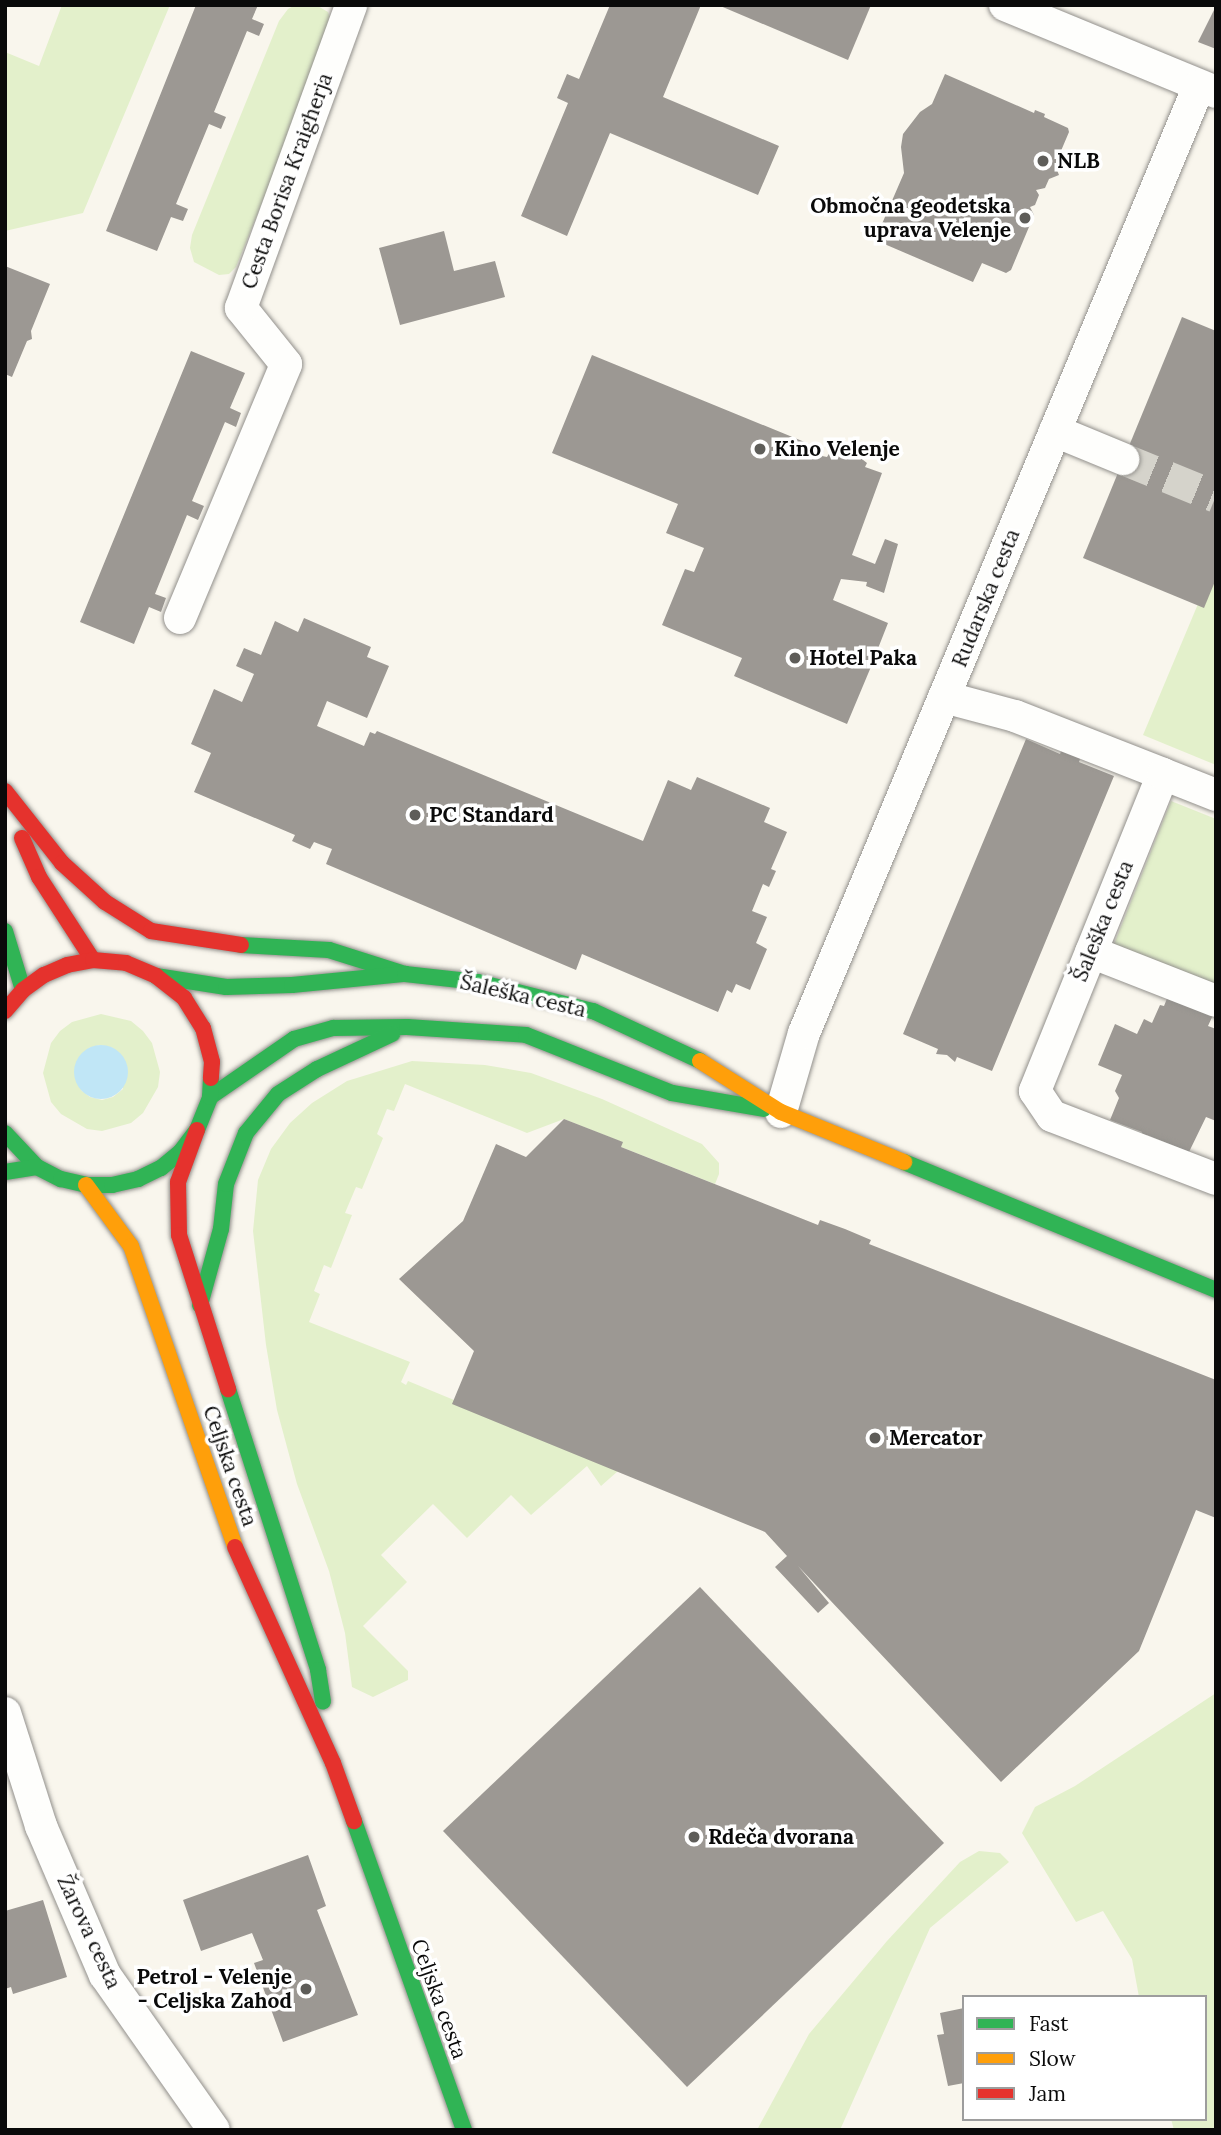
<!DOCTYPE html>
<meta charset="utf-8">
<style>
body{margin:0}
#map{position:relative;width:1221px;height:2135px;overflow:hidden;background:#f9f6ed;font-family:Lora,serif}
div>[style]{position:absolute}
[style*='--x']{left:calc(var(--x)*1px);top:calc(var(--y)*1px);width:calc(var(--w)*1px);rotate:calc(var(--a)*1deg)}
.green>*{inset:0;background:#e3f0cb}
.water>*{inset:0;background:#c0e6f6}
.round{border-radius:50%}
.building>*{inset:0;background:#9c9893}
.street-tunnel>*{height:32px;margin-top:-16px;transform-origin:0;background:repeating-linear-gradient(90deg,#d5d3cb 0 32px,transparent 0 48px)}
.roads{filter:drop-shadow(0 0 2px #92908c) drop-shadow(0 0 2px #92908c)}
.street>*{height:32px;margin:-16px;padding:0 16px;transform-origin:16px;border-radius:16px;background:#fefefc}
.fast>*{height:16px;margin:-8px;padding:0 8px;transform-origin:8px;border-radius:8px;background:#30b455}
.slow>*{height:16px;margin:-8px;padding:0 8px;transform-origin:8px;border-radius:8px;background:#ff9f0a}
.jam>*{height:16px;margin:-8px;padding:0 8px;transform-origin:8px;border-radius:8px;background:#e5322d}
.dots>*{width:19px;height:19px;translate:-50% -50%;box-sizing:border-box;border:4px solid #fff;border-radius:50%}
span{translate:-50% -50%;white-space:nowrap;text-align:center;line-height:1.15;-webkit-text-stroke:7px #fff;paint-order:stroke}
.poi-label{font-size:21px;color:#0a0a0a;font-weight:700}
.left{translate:0 -50%;text-align:left}
.right{translate:-100% -50%;text-align:right}
.street-label{font-size:21px;color:#0a0a0a}
.frame{position:absolute;inset:0;border:7px solid #0a0a0a;pointer-events:none}
.legend{position:absolute;left:962px;top:1995px;width:245px;height:126px;box-sizing:border-box;background:#fff;border:2px solid #9d9d9d;margin:0;padding:9px 12px;list-style:none;font-size:21px;color:#0a0a0a}
.legend li{display:flex;align-items:center;gap:14px;height:35px}
.legend b{width:35px;border:2px solid #9d9d9d}
</style>
<div id="map">
<div class="green">
<div style="clip-path:polygon(62px 5px,170px 5px,83px 213px,5px 231px,5px 52px,39px 66px)"></div>
<div style="clip-path:polygon(295px 5px,316px 5px,328px 12px,332px 22px,331px 33px,236px 267px,229px 274px,219px 275px,194px 262px,190px 248px,192px 235px,279px 21px,288px 9px)"></div>
<div style="clip-path:polygon(1216px 561px,1216px 765px,1143px 735px)"></div>
<div style="clip-path:polygon(1171px 801px,1216px 819px,1216px 984px,1114px 944px)"></div>
<div style="clip-path:polygon(evenodd,101px 1014px,131px 1021px,143px 1031px,152px 1043px,160px 1072px,158px 1087px,143px 1113px,131px 1123px,102px 1131px,87px 1129px,61px 1114px,51px 1102px,43px 1073px,51px 1043px,60px 1031px,72px 1022px,101px 1014px,100px 1045px,113px 1048px,123px 1089px,113px 1097px,102px 1100px,90px 1097px,81px 1090px,89px 1048px,100px 1045px)"></div>
<div style="clip-path:polygon(412px 1061px,485px 1065px,531px 1073px,602px 1099px,702px 1144px,719px 1163px,719px 1174px,715px 1184px,621px 1147px,622px 1142px,564px 1119px,527px 1133px,405px 1084px,394px 1111px,387px 1109px,377px 1134px,383px 1138px,362px 1189px,356px 1187px,345px 1213px,352px 1215px,331px 1268px,324px 1265px,314px 1291px,320px 1294px,309px 1322px,410px 1362px,401px 1382px,406px 1385px,408px 1381px,454px 1400px,618px 1471px,601px 1486px,587px 1466px,531px 1515px,511px 1495px,467px 1538px,433px 1504px,381px 1555px,407px 1582px,363px 1626px,408px 1671px,408px 1680px,373px 1697px,352px 1687px,345px 1633px,329px 1571px,297px 1484px,277px 1410px,266px 1345px,253px 1231px,258px 1180px,271px 1149px,290px 1123px,312px 1103px,347px 1081px)"></div>
<div style="clip-path:polygon(1216px 1693px,1216px 2130px,1174px 2130px,1171px 2119px,1205px 2119px,1205px 1997px,1139px 1997px,1132px 1959px,1103px 1911px,1076px 1922px,1022px 1833px,1035px 1807px,1075px 1786px)"></div>
<div style="clip-path:polygon(979px 1851px,1000px 1853px,1009px 1862px,930px 1928px,840px 2130px,757px 2130px,809px 2034px,887px 1941px,960px 1862px)"></div>
</div>
<div class="water">
<div class="round" style="left:74px;top:1045px;width:54px;height:54px"></div>
</div>
<div class="building">
<div style="clip-path:polygon(196px 5px,258px 5px,252px 19px,264px 24px,259px 36px,247px 31px,214px 112px,226px 117px,221px 129px,209px 124px,176px 204px,188px 209px,183px 221px,171px 217px,157px 251px,106px 231px)"></div>
<div style="clip-path:polygon(610px 5px,701px 5px,663px 97px,779px 146px,758px 195px,610px 133px,567px 236px,521px 216px,568px 103px,557px 98px,567px 74px,579px 79px)"></div>
<div style="clip-path:polygon(718px 5px,871px 5px,848px 60px)"></div>
<div style="clip-path:polygon(1216px 6px,1216px 49px,1198px 42px)"></div>
<div style="clip-path:polygon(945px 74px,1034px 113px,1035px 110px,1045px 114px,1044px 117px,1068px 128px,1069px 132px,1055px 165px,1059px 175px,1049px 179px,1045px 188px,1036px 190px,1039px 195px,1035px 205px,1030px 207px,1034px 215px,1011px 270px,1006px 273px,982px 263px,973px 282px,875px 240px,904px 173px,901px 147px,903px 134px,920px 112px,932px 104px)"></div>
<div style="clip-path:polygon(444px 231px,454px 271px,495px 261px,505px 297px,400px 325px,379px 248px)"></div>
<div style="clip-path:polygon(5px 266px,50px 284px,31px 331px,32px 339px,27px 341px,12px 377px,5px 374px)"></div>
<div style="clip-path:polygon(1182px 317px,1216px 331px,1216px 579px,1204px 608px,1083px 558px)"></div>
<div style="clip-path:polygon(191px 351px,245px 373px,230px 408px,241px 413px,236px 427px,225px 422px,192px 501px,204px 506px,198px 520px,187px 515px,155px 594px,166px 598px,161px 612px,149px 607px,134px 644px,80px 622px)"></div>
<div style="clip-path:polygon(592px 355px,824px 450px,822px 456px,827px 457px,830px 452px,846px 458px,848px 455px,858px 456px,867px 463px,865px 467px,882px 473px,852px 555px,875px 564px,885px 539px,898px 544px,884px 593px,866px 586px,867px 582px,841px 579px,833px 600px,888px 623px,877px 651px,886px 655px,882px 665px,873px 662px,847px 724px,734px 676px,742px 658px,662px 625px,685px 569px,694px 572px,704px 548px,666px 533px,678px 504px,552px 453px)"></div>
<div style="clip-path:polygon(304px 618px,371px 647px,367px 657px,389px 666px,367px 718px,327px 701px,317px 726px,364px 746px,370px 732px,375px 734px,377px 731px,643px 841px,668px 780px,691px 790px,697px 777px,770px 808px,764px 822px,787px 832px,771px 869px,776px 871px,769px 887px,763px 884px,752px 911px,767px 917px,756px 943px,767px 949px,750px 990px,736px 984px,732px 993px,727px 990px,718px 1012px,582px 954px,576px 970px,326px 864px,332px 849px,314px 842px,310px 849px,292px 841px,295px 835px,194px 792px,211px 753px,191px 744px,214px 689px,242px 702px,254px 674px,236px 666px,244px 648px,261px 655px,275px 621px,298px 632px)"></div>
<div style="clip-path:polygon(1026px 739px,1060px 754px,1062px 749px,1081px 756px,1079px 762px,1114px 776px,992px 1071px,957px 1057px,955px 1062px,947px 1055px,936px 1054px,938px 1049px,903px 1034px)"></div>
<div style="clip-path:polygon(1168px 996px,1213px 1015px,1208px 1026px,1216px 1029px,1216px 1121px,1206px 1117px,1189px 1152px,1147px 1135px,1146px 1137px,1141px 1135px,1142px 1132px,1110px 1120px,1119px 1098px,1115px 1091px,1122px 1075px,1098px 1065px,1115px 1024px,1137px 1034px,1144px 1019px,1152px 1023px,1160px 1005px,1164px 1006px)"></div>
<div style="clip-path:polygon(564px 1119px,623px 1142px,621px 1147px,818px 1225px,820px 1220px,845px 1229px,871px 1240px,869px 1244px,1216px 1380px,1216px 1518px,1196px 1510px,1139px 1651px,1001px 1782px,798px 1566px,829px 1603px,818px 1613px,775px 1567px,787px 1556px,765px 1532px,452px 1404px,474px 1351px,399px 1279px,463px 1221px,496px 1144px,526px 1157px)"></div>
<div style="clip-path:polygon(700px 1587px,944px 1843px,687px 2087px,443px 1831px)"></div>
<div style="clip-path:polygon(308px 1855px,326px 1906px,317px 1910px,358px 2015px,283px 2042px,254px 1963px,263px 1960px,252px 1933px,201px 1951px,183px 1900px)"></div>
<div style="clip-path:polygon(43px 1900px,67px 1977px,13px 1994px,11px 1987px,5px 1989px,5px 1911px)"></div>
<div style="clip-path:polygon(964px 2008px,964px 2083px,948px 2086px,937px 2035px,944px 2034px,940px 2013px)"></div>
</div>
<div class="street-tunnel">
<div style="--x:1123;--y:459;--w:100;--a:22.2"></div>
</div>
<div class="roads">
<div class="street">
<div style="--x:1005;--y:5;--w:228;--a:22.4"></div>
<div style="--x:1055;--y:431;--w:74;--a:22.4"></div>
<div style="--x:180;--y:618;--w:275;--a:-67.3"></div>
<div style="--x:286;--y:364;--w:72;--a:-128.8"></div>
<div style="--x:241;--y:308;--w:322;--a:-70"></div>
<div style="--x:944;--y:697;--w:73;--a:15"></div>
<div style="--x:1015;--y:716;--w:159;--a:21.4"></div>
<div style="--x:1163;--y:774;--w:342;--a:112"></div>
<div style="--x:1035;--y:1091;--w:30;--a:56"></div>
<div style="--x:1052;--y:1116;--w:176;--a:21"></div>
<div style="--x:1163;--y:774;--w:57;--a:21.6"></div>
<div style="--x:1091;--y:952;--w:134;--a:21.4"></div>
<div style="--x:781;--y:1112;--w:82;--a:-73.8"></div>
<div style="--x:804;--y:1033;--w:1026;--a:-67.36"></div>
<div style="--x:5;--y:1713;--w:119;--a:72.3"></div>
<div style="--x:41;--y:1826;--w:162;--a:66.8"></div>
<div style="--x:105;--y:1975;--w:189;--a:54.9"></div>
</div>
<div class="fast">
<div style="--x:5;--y:931;--w:62;--a:73"></div>
<div style="--x:241;--y:945;--w:88;--a:3.3"></div>
<div style="--x:329;--y:950;--w:80;--a:17.5"></div>
<div style="--x:156;--y:976;--w:71;--a:8.9"></div>
<div style="--x:226;--y:987;--w:66;--a:-1.7"></div>
<div style="--x:292;--y:985;--w:114;--a:-5.6"></div>
<div style="--x:405;--y:974;--w:73;--a:6.3"></div>
<div style="--x:478;--y:982;--w:119;--a:14.2"></div>
<div style="--x:593;--y:1011;--w:118;--a:25"></div>
<div style="--x:210;--y:1097;--w:102;--a:-34.6"></div>
<div style="--x:294;--y:1039;--w:41;--a:-15.8"></div>
<div style="--x:333;--y:1028;--w:74;--a:-0.8"></div>
<div style="--x:407;--y:1027;--w:119;--a:3.8"></div>
<div style="--x:526;--y:1035;--w:157;--a:21.7"></div>
<div style="--x:672;--y:1093;--w:93;--a:9.9"></div>
<div style="--x:5;--y:1133;--w:47;--a:46.7"></div>
<div style="--x:37;--y:1167;--w:27;--a:27"></div>
<div style="--x:61;--y:1179;--w:26;--a:13"></div>
<div style="--x:86;--y:1185;--w:26;--a:0"></div>
<div style="--x:112;--y:1185;--w:27;--a:-13"></div>
<div style="--x:138;--y:1179;--w:25;--a:-26"></div>
<div style="--x:161;--y:1168;--w:26;--a:-40"></div>
<div style="--x:181;--y:1151;--w:26;--a:-53"></div>
<div style="--x:197;--y:1130;--w:35;--a:-68"></div>
<div style="--x:210;--y:1097;--w:19;--a:-87"></div>
<div style="--x:904;--y:1162;--w:337;--a:22.3"></div>
<div style="--x:5;--y:1172;--w:32;--a:-9"></div>
<div style="--x:200;--y:1305;--w:79;--a:-74.6"></div>
<div style="--x:221;--y:1229;--w:45;--a:-83.7"></div>
<div style="--x:226;--y:1184;--w:55;--a:-68.6"></div>
<div style="--x:246;--y:1133;--w:50;--a:-50.6"></div>
<div style="--x:278;--y:1094;--w:46;--a:-32.7"></div>
<div style="--x:317;--y:1069;--w:83;--a:-25"></div>
<div style="--x:228;--y:1389;--w:295;--a:72.2"></div>
<div style="--x:318;--y:1670;--w:32;--a:81"></div>
<div style="--x:354;--y:1821;--w:328;--a:70.4"></div>
</div>
<div class="slow">
<div style="--x:700;--y:1061;--w:96;--a:32.2"></div>
<div style="--x:781;--y:1112;--w:133;--a:22.1"></div>
<div style="--x:86;--y:1185;--w:76;--a:53.6"></div>
<div style="--x:131;--y:1246;--w:318;--a:70.9"></div>
</div>
<div class="jam">
<div style="--x:5;--y:791;--w:92;--a:51.6"></div>
<div style="--x:62;--y:863;--w:58;--a:42.2"></div>
<div style="--x:105;--y:902;--w:54;--a:32.2"></div>
<div style="--x:151;--y:931;--w:91;--a:8.8"></div>
<div style="--x:22;--y:838;--w:43;--a:66.4"></div>
<div style="--x:39;--y:877;--w:99;--a:57"></div>
<div style="--x:5;--y:1011;--w:28;--a:-49"></div>
<div style="--x:23;--y:990;--w:26;--a:-36"></div>
<div style="--x:44;--y:975;--w:25;--a:-23"></div>
<div style="--x:67;--y:965;--w:26;--a:-11"></div>
<div style="--x:93;--y:960;--w:33;--a:5"></div>
<div style="--x:126;--y:963;--w:33;--a:23"></div>
<div style="--x:156;--y:976;--w:36;--a:38"></div>
<div style="--x:184;--y:998;--w:36;--a:58"></div>
<div style="--x:203;--y:1028;--w:35;--a:75"></div>
<div style="--x:212;--y:1062;--w:16;--a:94"></div>
<div style="--x:197;--y:1130;--w:55;--a:110.1"></div>
<div style="--x:178;--y:1182;--w:53;--a:88.9"></div>
<div style="--x:179;--y:1235;--w:162;--a:72.3"></div>
<div style="--x:235;--y:1547;--w:237;--a:65.6"></div>
<div style="--x:333;--y:1763;--w:62;--a:70.1"></div>
</div>
</div>
<div class="dots">
<div style="left:1043px;top:161px;background:#5e5d59"></div>
<div style="left:1025px;top:218px;background:#5e5d59"></div>
<div style="left:760px;top:449px;background:#5e5d59"></div>
<div style="left:795px;top:658px;background:#5e5d59"></div>
<div style="left:415px;top:815px;background:#5e5d59"></div>
<div style="left:875px;top:1438px;background:#5e5d59"></div>
<div style="left:694px;top:1837px;background:#5e5d59"></div>
<div style="left:306px;top:1989px;background:#5e5d59"></div>
</div>
<div class="poi-label">
<span class="left" style="left:1057px;top:161px">NLB</span>
<span class="right" style="left:1011px;top:218px">Območna geodetska<br>uprava Velenje</span>
<span class="left" style="left:774px;top:449px">Kino Velenje</span>
<span class="left" style="left:809px;top:658px">Hotel Paka</span>
<span class="left" style="left:429px;top:815px">PC Standard</span>
<span class="left" style="left:889px;top:1438px">Mercator</span>
<span class="left" style="left:708px;top:1837px">Rdeča dvorana</span>
<span class="right" style="left:292px;top:1989px">Petrol - Velenje<br>- Celjska Zahod</span>
</div>
<div class="street-label">
<span style="left:287px;top:181px;rotate:-70deg">Cesta Borisa Kraigherja</span>
<span style="left:986px;top:598px;rotate:-68deg">Rudarska cesta</span>
<span style="left:1103px;top:921px;rotate:-68deg">Šaleška cesta</span>
<span style="left:523px;top:996px;rotate:13deg">Šaleška cesta</span>
<span style="left:230px;top:1466px;rotate:71deg">Celjska cesta</span>
<span style="left:89px;top:1932px;rotate:65deg">Žarova cesta</span>
<span style="left:439px;top:1999px;rotate:70deg">Celjska cesta</span>
</div>
<div class="frame"></div>
<ul class="legend">
<li><b style="height:9px;background:#30b455"></b>Fast</li>
<li><b style="height:9px;background:#ff9f0a"></b>Slow</li>
<li><b style="height:9px;background:#e5322d"></b>Jam</li>
</ul>
</div>
